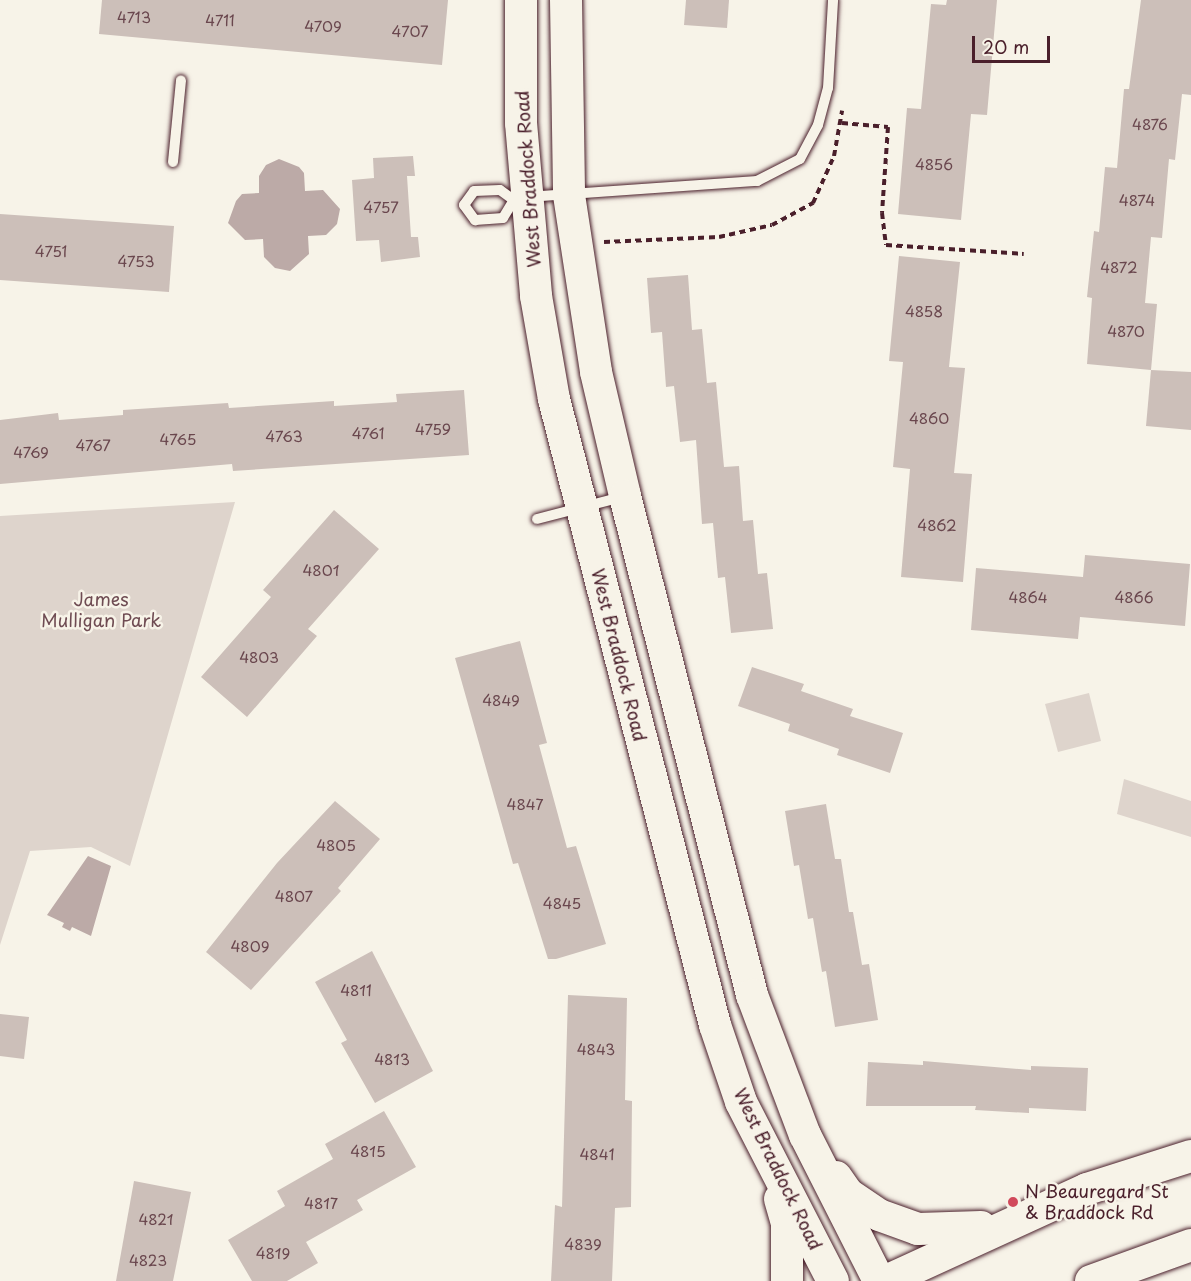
<!DOCTYPE html>
<style>
body{margin:0}
#map{position:relative;width:1191px;height:1281px;overflow:hidden;background:#f7f3e8;font-family:"Playpen Sans",sans-serif}
div>[style]{position:absolute}
[style*='--x']{left:calc(var(--x)*1px);top:calc(var(--y)*1px);width:calc(var(--w)*1px);rotate:calc(var(--a)*1deg)}
.green>*{inset:0;background:#ded4cc}
.water>*{inset:0;background:#bcaaa7}
.building>*{inset:0;background:#ccbfb9}
.path>*{height:4px;margin-top:-2px;transform-origin:0;background:repeating-linear-gradient(90deg,#4a1f2b 0 6px,transparent 0 10.5px)}
.roads{filter:drop-shadow(0 0 2px #4a1f2b) drop-shadow(0 0 2px #4a1f2b)}
.service>*{height:10px;margin:-5px;padding:0 5px;transform-origin:5px;border-radius:5px;background:#f7f3e8}
.secondary>*{height:32px;margin:-16px;padding:0 16px;transform-origin:16px;border-radius:16px;background:#f7f3e8}
.dots>*{width:16px;height:16px;translate:-50% -50%;box-sizing:border-box;border:3px solid #f7f3e8;border-radius:50%}
span{translate:-50% -50%;white-space:nowrap;text-align:center;line-height:1.15;-webkit-text-stroke:5px #f7f3e8;paint-order:stroke}
.number-label{font-size:15px;color:#6a474e}
.number-label span{-webkit-text-stroke-width:0}
.street-label{font-size:18px;color:#4a1f2b}
.park-label{font-size:18px;color:#6f4c53}
.poi-label{font-size:18px;color:#4a1f2b}
.left{translate:0 -50%;text-align:left}
.scale{position:absolute;left:972px;top:36px;width:78px;height:27px;box-sizing:border-box;border:3px solid #4a1f2b;border-top:0;padding-left:8px;font-size:18px;line-height:21px;white-space:nowrap;color:#4a1f2b;-webkit-text-stroke:4px #f7f3e8;paint-order:stroke}
</style>
<div id="map">
<div class="green">
<div style="clip-path:polygon(235px 502px,130px 866px,91px 847px,30px 851px,0 945px,0 516px)"></div>
<div style="clip-path:polygon(1089px 693px,1101px 741px,1058px 752px,1045px 704px)"></div>
<div style="clip-path:polygon(1124px 779px,1191px 801px,1191px 837px,1117px 814px)"></div>
</div>
<div class="water">
<div style="clip-path:polygon(279px 159px,299px 167px,304px 173px,305px 191px,323px 190px,340px 209px,337px 224px,326px 235px,308px 236px,309px 254px,290px 271px,275px 268px,264px 257px,263px 239px,245px 240px,228px 223px,236px 201px,242px 194px,259px 193px,259px 176px,266px 165px)"></div>
<div style="clip-path:polygon(88px 856px,111px 866px,91px 936px,72px 927px,70px 931px,62px 927px,64px 923px,47px 915px)"></div>
</div>
<div class="building">
<div style="clip-path:polygon(102px 0,448px 0,442px 65px,99px 34px)"></div>
<div style="clip-path:polygon(686px 0,729px 0,727px 28px,684px 25px)"></div>
<div style="clip-path:polygon(947px 0,997px 0,987px 115px,971px 114px,961px 220px,898px 214px,907px 108px,921px 109px,931px 4px,946px 5px)"></div>
<div style="clip-path:polygon(1141px 0,1191px 0,1191px 95px,1182px 94px,1175px 160px,1169px 159px,1162px 238px,1151px 237px,1145px 303px,1157px 304px,1151px 370px,1087px 364px,1092px 298px,1087px 297px,1094px 231px,1099px 232px,1105px 167px,1117px 168px,1124px 89px,1129px 89px)"></div>
<div style="clip-path:polygon(413px 156px,415px 176px,407px 176px,411px 237px,418px 237px,420px 257px,381px 262px,379px 240px,356px 241px,352px 180px,374px 178px,373px 158px)"></div>
<div style="clip-path:polygon(0 214px,174px 226px,169px 292px,0 280px)"></div>
<div style="clip-path:polygon(899px 256px,960px 262px,949px 367px,965px 368px,954px 473px,972px 474px,963px 582px,901px 577px,910px 469px,893px 467px,903px 362px,889px 361px)"></div>
<div style="clip-path:polygon(688px 275px,692px 330px,702px 329px,707px 383px,716px 382px,724px 467px,739px 466px,743px 521px,753px 520px,758px 574px,767px 573px,773px 629px,731px 633px,725px 577px,718px 578px,713px 523px,702px 524px,696px 440px,680px 442px,674px 386px,666px 387px,662px 332px,651px 333px,647px 278px)"></div>
<div style="clip-path:polygon(1151px 370px,1191px 372px,1191px 430px,1146px 426px)"></div>
<div style="clip-path:polygon(464px 390px,469px 455px,233px 471px,232px 464px,0 484px,0 420px,58px 413px,59px 420px,123px 415px,123px 410px,228px 403px,229px 408px,334px 401px,334px 406px,397px 402px,396px 394px)"></div>
<div style="clip-path:polygon(334px 510px,379px 549px,308px 629px,317px 636px,247px 717px,201px 677px,271px 597px,263px 590px)"></div>
<div style="clip-path:polygon(1085px 555px,1190px 564px,1185px 626px,1080px 617px,1078px 639px,971px 630px,976px 568px,1083px 577px)"></div>
<div style="clip-path:polygon(520px 641px,547px 743px,539px 745px,567px 848px,576px 846px,606px 944px,556px 959px,548px 959px,518px 863px,513px 864px,455px 658px)"></div>
<div style="clip-path:polygon(752px 667px,804px 684px,801px 691px,853px 709px,850px 716px,903px 733px,890px 773px,837px 755px,839px 749px,788px 731px,790px 724px,738px 706px)"></div>
<div style="clip-path:polygon(335px 801px,380px 839px,338px 888px,341px 891px,251px 990px,206px 952px,277px 863px)"></div>
<div style="clip-path:polygon(826px 804px,835px 859px,841px 859px,849px 912px,853px 912px,862px 965px,869px 964px,878px 1020px,835px 1027px,826px 971px,822px 972px,813px 918px,808px 919px,799px 865px,794px 866px,785px 811px)"></div>
<div style="clip-path:polygon(372px 951px,433px 1071px,375px 1103px,341px 1043px,347px 1040px,315px 982px)"></div>
<div style="clip-path:polygon(568px 995px,627px 998px,625px 1100px,632px 1101px,631px 1207px,615px 1208px,612px 1281px,551px 1281px,555px 1205px,562px 1207px)"></div>
<div style="clip-path:polygon(0 1014px,29px 1017px,24px 1059px,0 1056px)"></div>
<div style="clip-path:polygon(923px 1061px,1031px 1070px,1031px 1066px,1088px 1068px,1086px 1111px,1029px 1108px,1029px 1113px,975px 1110px,976px 1106px,866px 1106px,868px 1062px,923px 1065px)"></div>
<div style="clip-path:polygon(384px 1111px,416px 1167px,357px 1200px,363px 1210px,306px 1242px,318px 1263px,287px 1281px,252px 1281px,228px 1240px,285px 1206px,277px 1191px,333px 1159px,325px 1144px)"></div>
<div style="clip-path:polygon(134px 1181px,191px 1192px,173px 1281px,116px 1281px)"></div>
</div>
<div class="path">
<div style="--x:842;--y:123;--w:46;--a:5"></div>
<div style="--x:888;--y:127;--w:86;--a:94"></div>
<div style="--x:882;--y:213;--w:32;--a:83"></div>
<div style="--x:886;--y:245;--w:138;--a:3.7"></div>
<div style="--x:604;--y:242;--w:115;--a:-2.5"></div>
<div style="--x:719;--y:237;--w:54;--a:-12.8"></div>
<div style="--x:772;--y:225;--w:47;--a:-28.2"></div>
<div style="--x:813;--y:203;--w:51;--a:-65.9"></div>
<div style="--x:834;--y:156;--w:46;--a:-79.9"></div>
</div>
<div class="roads">
<div class="service">
<div style="--x:173;--y:162;--w:82;--a:-84.4"></div>
<div style="--x:464;--y:205;--w:19;--a:54"></div>
<div style="--x:475;--y:220;--w:28;--a:-4"></div>
<div style="--x:503;--y:218;--w:21;--a:-59"></div>
<div style="--x:514;--y:200;--w:13;--a:-13"></div>
<div style="--x:527;--y:197;--w:231;--a:-4"></div>
<div style="--x:757;--y:181;--w:48;--a:-27.1"></div>
<div style="--x:800;--y:159;--w:38;--a:-62"></div>
<div style="--x:818;--y:125;--w:38;--a:-75"></div>
<div style="--x:828;--y:88;--w:88;--a:-86.7"></div>
<div style="--x:464;--y:205;--w:17;--a:-54"></div>
<div style="--x:474;--y:191;--w:26;--a:-2"></div>
<div style="--x:500;--y:190;--w:17;--a:36"></div>
<div style="--x:537;--y:519;--w:88;--a:-14.5"></div>
</div>
<div class="secondary">
<div style="--x:521;--y:0;--w:123;--a:90"></div>
<div style="--x:521;--y:123;--w:174;--a:85"></div>
<div style="--x:536;--y:296;--w:105;--a:80.1"></div>
<div style="--x:554;--y:399;--w:646;--a:75.58"></div>
<div style="--x:715;--y:1025;--w:81;--a:71.3"></div>
<div style="--x:741;--y:1102;--w:201;--a:62.8"></div>
<div style="--x:566;--y:0;--w:195;--a:89.1"></div>
<div style="--x:569;--y:195;--w:179;--a:81.3"></div>
<div style="--x:596;--y:372;--w:127;--a:76.8"></div>
<div style="--x:625;--y:496;--w:515;--a:75.72"></div>
<div style="--x:752;--y:995;--w:150;--a:69.3"></div>
<div style="--x:805;--y:1135;--w:164;--a:63.1"></div>
<div style="--x:836;--y:1177;--w:21;--a:55"></div>
<div style="--x:848;--y:1194;--w:37;--a:34"></div>
<div style="--x:879;--y:1215;--w:41;--a:19.7"></div>
<div style="--x:918;--y:1229;--w:63;--a:-1.8"></div>
<div style="--x:780;--y:1199;--w:25;--a:74"></div>
<div style="--x:787;--y:1223;--w:58;--a:90"></div>
<div style="--x:886;--y:1281;--w:221;--a:-24.6"></div>
<div style="--x:1087;--y:1189;--w:109;--a:-17.6"></div>
<div style="--x:1091;--y:1281;--w:106;--a:-19.8"></div>
</div>
</div>
<div class="dots">
<div style="left:1013px;top:1202px;background:#d1495b"></div>
</div>
<div class="number-label">
<span style="left:134px;top:17px">4713</span>
<span style="left:220px;top:20px">4711</span>
<span style="left:323px;top:26px">4709</span>
<span style="left:410px;top:31px">4707</span>
<span style="left:1150px;top:124px">4876</span>
<span style="left:934px;top:164px">4856</span>
<span style="left:1137px;top:200px">4874</span>
<span style="left:381px;top:207px">4757</span>
<span style="left:51px;top:251px">4751</span>
<span style="left:136px;top:261px">4753</span>
<span style="left:1119px;top:267px">4872</span>
<span style="left:924px;top:311px">4858</span>
<span style="left:1126px;top:331px">4870</span>
<span style="left:929px;top:418px">4860</span>
<span style="left:433px;top:429px">4759</span>
<span style="left:368px;top:433px">4761</span>
<span style="left:284px;top:436px">4763</span>
<span style="left:178px;top:439px">4765</span>
<span style="left:93px;top:445px">4767</span>
<span style="left:31px;top:452px">4769</span>
<span style="left:937px;top:525px">4862</span>
<span style="left:321px;top:570px">4801</span>
<span style="left:1028px;top:597px">4864</span>
<span style="left:1134px;top:597px">4866</span>
<span style="left:259px;top:657px">4803</span>
<span style="left:501px;top:700px">4849</span>
<span style="left:525px;top:804px">4847</span>
<span style="left:336px;top:845px">4805</span>
<span style="left:294px;top:896px">4807</span>
<span style="left:562px;top:903px">4845</span>
<span style="left:250px;top:946px">4809</span>
<span style="left:356px;top:990px">4811</span>
<span style="left:596px;top:1049px">4843</span>
<span style="left:392px;top:1059px">4813</span>
<span style="left:368px;top:1151px">4815</span>
<span style="left:597px;top:1154px">4841</span>
<span style="left:321px;top:1203px">4817</span>
<span style="left:156px;top:1219px">4821</span>
<span style="left:583px;top:1244px">4839</span>
<span style="left:273px;top:1253px">4819</span>
<span style="left:148px;top:1260px">4823</span>
</div>
<div class="street-label">
<span style="left:528px;top:179px;rotate:-94deg">West Braddock Road</span>
<span style="left:619px;top:655px;rotate:76deg">West Braddock Road</span>
<span style="left:778px;top:1169px;rotate:64deg">West Braddock Road</span>
</div>
<div class="park-label">
<span style="left:101px;top:610px">James<br>Mulligan Park</span>
</div>
<div class="poi-label">
<span class="left" style="left:1025px;top:1202px">N Beauregard St<br>&amp; Braddock Rd</span>
</div>
<div class="scale">20 m</div>
</div>
